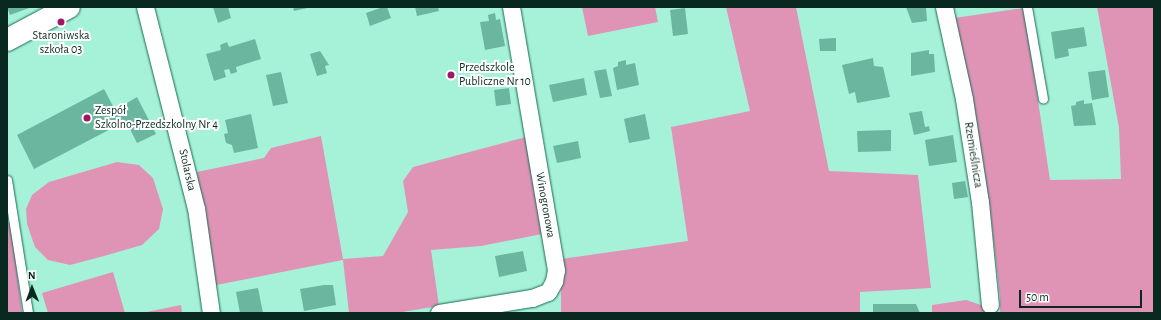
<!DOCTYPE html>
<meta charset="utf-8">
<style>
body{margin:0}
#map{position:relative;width:1161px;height:320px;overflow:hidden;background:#a6f2d9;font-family:"Alegreya Sans",sans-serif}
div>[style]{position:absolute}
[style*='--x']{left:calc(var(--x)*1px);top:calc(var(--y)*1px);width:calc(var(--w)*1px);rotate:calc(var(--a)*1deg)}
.green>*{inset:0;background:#df94b5}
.building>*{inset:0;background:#6bb69e}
.roads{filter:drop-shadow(0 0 1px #186955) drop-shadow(0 0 1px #186955)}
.service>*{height:9px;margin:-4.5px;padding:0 4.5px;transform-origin:4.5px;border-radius:4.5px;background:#fff}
.minor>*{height:17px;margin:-8.5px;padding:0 8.5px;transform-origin:8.5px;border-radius:8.5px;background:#fff}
.tertiary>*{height:22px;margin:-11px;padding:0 11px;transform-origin:11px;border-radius:11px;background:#fff}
.dots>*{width:11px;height:11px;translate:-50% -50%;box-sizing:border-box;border:2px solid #fff;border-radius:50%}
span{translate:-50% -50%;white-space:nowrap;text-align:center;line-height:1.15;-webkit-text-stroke:4px #fff;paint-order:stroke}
.poi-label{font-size:12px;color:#092920}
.left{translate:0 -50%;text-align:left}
.street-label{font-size:12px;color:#092920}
.frame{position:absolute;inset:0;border:8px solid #092920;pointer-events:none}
.north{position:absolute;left:12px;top:268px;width:40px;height:40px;-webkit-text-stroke:3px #fff;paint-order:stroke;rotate:359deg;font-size:11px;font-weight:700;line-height:16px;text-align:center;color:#092920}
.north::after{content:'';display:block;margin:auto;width:14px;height:18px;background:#092920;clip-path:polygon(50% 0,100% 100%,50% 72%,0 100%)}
.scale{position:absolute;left:1019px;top:290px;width:123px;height:18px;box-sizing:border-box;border:2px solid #092920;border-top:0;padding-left:5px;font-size:12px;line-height:14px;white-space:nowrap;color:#092920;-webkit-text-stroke:3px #fff;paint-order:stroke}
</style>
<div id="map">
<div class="green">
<div style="clip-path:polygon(582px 7px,655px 7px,658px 22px,588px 36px)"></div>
<div style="clip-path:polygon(726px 7px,796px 7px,829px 171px,918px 175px,931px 288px,860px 292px,860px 313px,561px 313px,561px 259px,688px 241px,671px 127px,750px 111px)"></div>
<div style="clip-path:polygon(1097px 7px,1154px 7px,1154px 313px,1000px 313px,1000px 297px,991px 218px,975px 116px,954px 18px,1024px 8px,1050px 180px,1121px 179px,1119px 128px)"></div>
<div style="clip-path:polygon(321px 136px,343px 259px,383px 256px,408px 212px,403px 181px,413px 167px,530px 136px,547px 233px,481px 246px,431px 250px,439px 306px,396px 313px,349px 313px,343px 260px,216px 285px,197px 172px,264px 158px,271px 148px)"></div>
<div style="clip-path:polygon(117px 162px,139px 165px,153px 178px,163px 209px,159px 229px,142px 245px,104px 256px,70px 265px,48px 260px,35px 247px,27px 224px,26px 209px,32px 195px,49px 182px)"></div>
<div style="clip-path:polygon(11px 222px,22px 313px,7px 313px,7px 223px)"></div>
<div style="clip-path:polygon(113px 272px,125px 313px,48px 313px,42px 293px)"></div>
<div style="clip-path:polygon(966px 300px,984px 306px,984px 313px,932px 313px,932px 305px)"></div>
<div style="clip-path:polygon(181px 305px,182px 313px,142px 313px)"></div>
</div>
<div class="building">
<div style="clip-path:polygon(7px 7px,32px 7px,10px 15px)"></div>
<div style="clip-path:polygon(213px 7px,228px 7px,231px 18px,218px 23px)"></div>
<div style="clip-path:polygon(293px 7px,307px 7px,307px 8px,294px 11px)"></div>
<div style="clip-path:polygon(383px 7px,387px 7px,391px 18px,370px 26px,366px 13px)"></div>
<div style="clip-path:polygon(415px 7px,438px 7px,439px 11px,417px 16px)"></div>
<div style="clip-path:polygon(906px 7px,926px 7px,927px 21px,912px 23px)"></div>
<div style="clip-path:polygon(685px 8px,688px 34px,673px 36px,670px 10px)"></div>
<div style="clip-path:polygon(495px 13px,496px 20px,500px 19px,505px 46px,485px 50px,480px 22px,489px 21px,488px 15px)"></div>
<div style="clip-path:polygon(1084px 27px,1087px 46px,1068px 49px,1069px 56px,1055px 59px,1051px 32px)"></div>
<div style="clip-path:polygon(836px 38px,836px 51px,820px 51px,819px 39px)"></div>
<div style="clip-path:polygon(255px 39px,261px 59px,236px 67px,237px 72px,231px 74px,229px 69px,224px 70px,226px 77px,214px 81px,206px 54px,221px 50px,220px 45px,227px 42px,229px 47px)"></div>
<div style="clip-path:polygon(929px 50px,929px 54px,934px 54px,935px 72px,911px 76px,911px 53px)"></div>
<div style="clip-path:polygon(320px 51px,329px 65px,325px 66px,327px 73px,317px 76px,310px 54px)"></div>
<div style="clip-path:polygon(873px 58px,874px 66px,883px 67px,890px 97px,857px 103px,855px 92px,849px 94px,842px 65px)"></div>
<div style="clip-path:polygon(626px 60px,626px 65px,635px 63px,639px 85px,617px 90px,613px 68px,618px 66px,618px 62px)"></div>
<div style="clip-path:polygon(606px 69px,612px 96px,600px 98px,594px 71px)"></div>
<div style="clip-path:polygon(1105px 70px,1109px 97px,1092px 100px,1088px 72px)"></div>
<div style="clip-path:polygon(281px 72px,288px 103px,273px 106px,266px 75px)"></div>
<div style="clip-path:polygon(584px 78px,587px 95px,553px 102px,549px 85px)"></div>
<div style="clip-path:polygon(509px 88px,511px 104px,496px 106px,494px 90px)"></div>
<div style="clip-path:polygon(104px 89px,115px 110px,137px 97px,156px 134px,137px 143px,126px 121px,34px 169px,17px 135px)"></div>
<div style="clip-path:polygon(1084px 100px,1084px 104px,1092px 103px,1096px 125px,1074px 126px,1071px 106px,1076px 105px,1076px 102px)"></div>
<div style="clip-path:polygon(922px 111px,925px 127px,929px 126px,930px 131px,914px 135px,909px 113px)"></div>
<div style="clip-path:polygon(251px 114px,258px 148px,234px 153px,232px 145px,226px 143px,224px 134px,228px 133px,225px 120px)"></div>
<div style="clip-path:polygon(645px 114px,650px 139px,629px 143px,624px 119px)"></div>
<div style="clip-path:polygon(891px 130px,891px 151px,858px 152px,857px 131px)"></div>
<div style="clip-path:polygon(953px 135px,957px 162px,929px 166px,925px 140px)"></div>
<div style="clip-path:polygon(578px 141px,581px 158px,557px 163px,553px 146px)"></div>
<div style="clip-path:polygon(965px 181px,968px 197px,954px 199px,952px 183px)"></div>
<div style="clip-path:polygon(523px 251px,527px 271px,499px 277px,495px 256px)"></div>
<div style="clip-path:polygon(324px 285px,333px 285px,336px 305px,304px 311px,300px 289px)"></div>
<div style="clip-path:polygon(258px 288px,263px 313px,240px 313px,236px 292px)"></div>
<div style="clip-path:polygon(873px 304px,916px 304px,920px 313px,873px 313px)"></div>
</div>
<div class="roads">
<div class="service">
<div style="--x:1027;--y:7;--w:93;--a:80.1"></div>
<div style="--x:7;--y:180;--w:135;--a:81"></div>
</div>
<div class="minor">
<div style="--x:145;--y:7;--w:207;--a:75.8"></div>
<div style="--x:196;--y:208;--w:106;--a:81.9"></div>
<div style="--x:944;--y:7;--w:94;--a:77.7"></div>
<div style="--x:964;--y:99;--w:104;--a:81.2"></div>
<div style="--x:980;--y:202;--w:103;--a:84.5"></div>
<div style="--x:439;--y:313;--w:94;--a:-9.2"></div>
<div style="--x:532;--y:298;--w:17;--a:-21"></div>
<div style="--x:548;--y:292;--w:13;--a:-61"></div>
<div style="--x:554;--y:281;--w:11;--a:-80"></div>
<div style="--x:556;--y:270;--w:267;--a:-99.7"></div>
</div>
<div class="tertiary">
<div style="--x:7;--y:40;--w:70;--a:-28"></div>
</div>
</div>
<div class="dots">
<div style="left:61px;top:22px;background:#9e1665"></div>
<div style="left:451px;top:75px;background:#9e1665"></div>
<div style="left:87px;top:118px;background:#9e1665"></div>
</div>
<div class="poi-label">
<span style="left:61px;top:43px">Staroniwska<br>szkoła 03</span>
<span class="left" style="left:459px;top:75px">Przedszkole<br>Publiczne Nr 10</span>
<span class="left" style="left:95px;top:118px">Zespół<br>Szkolno-Przedszkolny Nr 4</span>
</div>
<div class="street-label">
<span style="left:973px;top:155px;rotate:81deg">Rzemieślnicza</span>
<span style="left:187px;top:170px;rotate:77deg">Stolarska</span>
<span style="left:545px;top:205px;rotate:80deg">Winogronowa</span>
</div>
<div class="frame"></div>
<div class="north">N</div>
<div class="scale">50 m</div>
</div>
